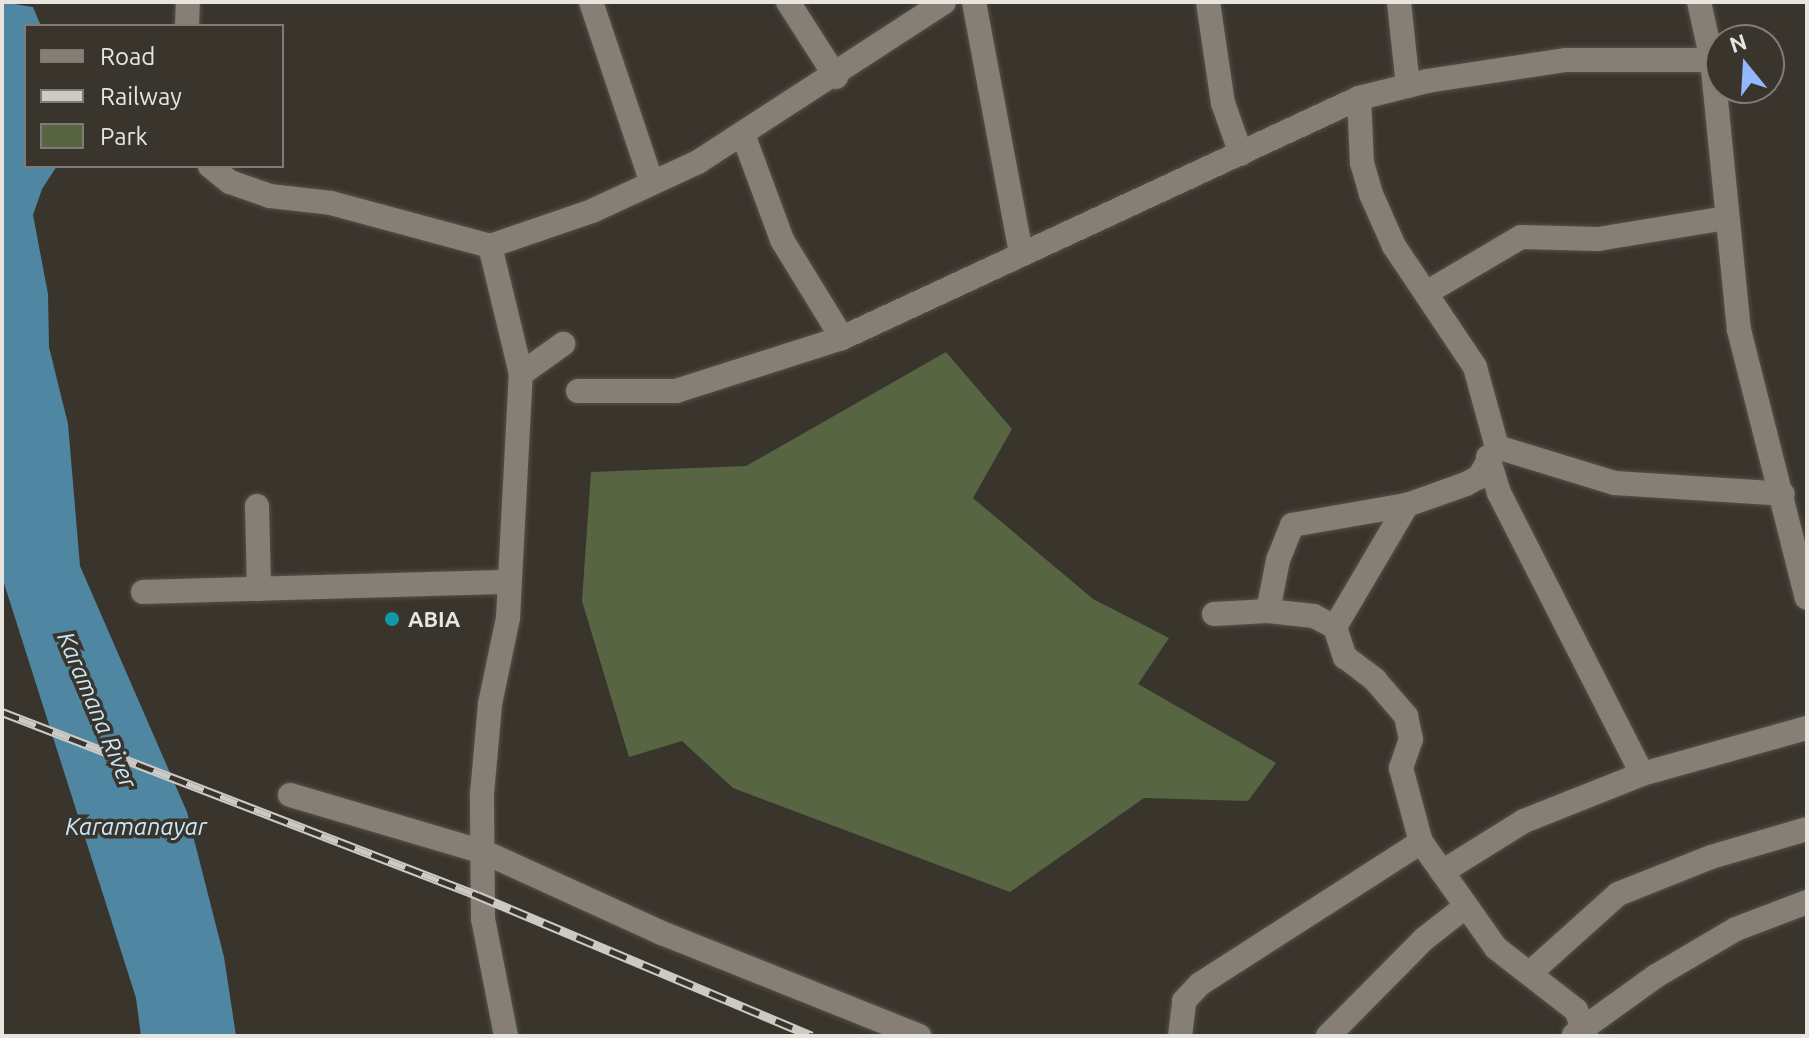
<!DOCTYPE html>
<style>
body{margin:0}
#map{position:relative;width:1809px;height:1038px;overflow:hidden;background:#3a352c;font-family:Ubuntu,sans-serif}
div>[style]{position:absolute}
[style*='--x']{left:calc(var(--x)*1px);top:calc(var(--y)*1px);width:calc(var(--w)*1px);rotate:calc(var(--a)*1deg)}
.green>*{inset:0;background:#576543}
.water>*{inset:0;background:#4f87a3}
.roads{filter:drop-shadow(0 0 2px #55504a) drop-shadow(0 0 2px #55504a)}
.minor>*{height:24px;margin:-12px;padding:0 12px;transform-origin:12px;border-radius:12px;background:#857f76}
.rail>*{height:9px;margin-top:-4.5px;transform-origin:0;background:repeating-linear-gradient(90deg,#3a352c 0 18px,#cdc9c4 0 36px);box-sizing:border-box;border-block:2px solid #cdc9c4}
.dots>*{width:22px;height:22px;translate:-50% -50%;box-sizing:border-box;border:4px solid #3a352c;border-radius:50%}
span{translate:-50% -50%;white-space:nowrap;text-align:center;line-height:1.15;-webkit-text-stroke:7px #3a352c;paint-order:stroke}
.poi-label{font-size:22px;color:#e8e5e0;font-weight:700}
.left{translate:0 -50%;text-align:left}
.water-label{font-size:24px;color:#c9e8fa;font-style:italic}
.frame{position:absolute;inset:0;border:4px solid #e8e5e0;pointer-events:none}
.legend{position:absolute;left:24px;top:24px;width:260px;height:144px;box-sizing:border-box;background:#3a352c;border:2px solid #807b74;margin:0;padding:10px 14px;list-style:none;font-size:24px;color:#e8e5e0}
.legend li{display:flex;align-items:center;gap:16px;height:40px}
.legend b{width:40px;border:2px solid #807b74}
.north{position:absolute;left:1705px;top:24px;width:80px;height:80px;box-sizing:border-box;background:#3a352c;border:2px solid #807b74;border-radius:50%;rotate:342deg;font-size:22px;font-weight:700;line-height:32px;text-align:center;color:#e8e5e0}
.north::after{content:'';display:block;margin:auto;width:28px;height:36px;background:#92b7fd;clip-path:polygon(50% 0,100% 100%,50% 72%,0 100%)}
</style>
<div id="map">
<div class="green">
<div style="clip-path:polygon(946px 352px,1012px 429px,973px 498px,1093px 599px,1169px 638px,1138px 684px,1276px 763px,1248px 801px,1144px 798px,1010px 892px,733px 788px,682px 741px,629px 757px,582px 601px,591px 472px,746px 466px)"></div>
</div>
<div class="water">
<div style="clip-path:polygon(2px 2px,33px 7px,41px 26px,26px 26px,26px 166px,57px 166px,42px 189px,33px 215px,48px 294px,49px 347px,68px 424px,80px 566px,187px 812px,224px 957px,236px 1036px,141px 1036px,136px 998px,2px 577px)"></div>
</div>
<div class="roads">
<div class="minor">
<div style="--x:591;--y:2;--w:191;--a:71.4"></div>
<div style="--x:788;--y:2;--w:89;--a:57.4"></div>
<div style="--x:974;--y:2;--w:255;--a:79.4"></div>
<div style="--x:1208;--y:2;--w:102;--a:81.6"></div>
<div style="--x:1223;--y:103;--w:54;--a:70.6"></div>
<div style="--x:1399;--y:2;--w:84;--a:83.9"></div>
<div style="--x:1699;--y:2;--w:59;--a:77.4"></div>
<div style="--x:1712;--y:60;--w:271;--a:84.3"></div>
<div style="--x:1739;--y:330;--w:276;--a:75.8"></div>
<div style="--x:187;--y:26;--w:24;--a:-88"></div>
<div style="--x:744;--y:137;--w:110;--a:69.7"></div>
<div style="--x:782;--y:240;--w:115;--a:58.5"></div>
<div style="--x:210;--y:166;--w:26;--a:39"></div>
<div style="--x:230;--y:182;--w:42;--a:19.3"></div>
<div style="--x:270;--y:196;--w:61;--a:6.5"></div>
<div style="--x:331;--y:203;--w:165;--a:15.1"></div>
<div style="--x:1426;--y:293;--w:110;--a:-30.5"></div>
<div style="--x:1521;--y:237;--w:77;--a:1.5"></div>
<div style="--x:1598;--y:239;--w:130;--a:-9.3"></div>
<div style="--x:521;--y:374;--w:52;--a:-35.5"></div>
<div style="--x:578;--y:391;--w:98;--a:0"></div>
<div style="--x:676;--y:391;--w:174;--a:-17.7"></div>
<div style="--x:842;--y:338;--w:570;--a:-24.9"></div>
<div style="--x:1359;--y:98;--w:70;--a:-14"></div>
<div style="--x:1427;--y:81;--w:141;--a:-8.6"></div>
<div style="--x:1566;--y:60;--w:146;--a:0"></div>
<div style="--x:1497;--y:447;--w:123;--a:17"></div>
<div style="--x:1615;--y:483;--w:168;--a:3.7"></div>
<div style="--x:1488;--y:457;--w:38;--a:73"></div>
<div style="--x:1499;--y:493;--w:315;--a:63"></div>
<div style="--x:257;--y:506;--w:83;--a:88.6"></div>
<div style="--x:143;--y:592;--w:365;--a:-1.6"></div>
<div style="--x:1268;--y:611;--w:52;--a:-78.9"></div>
<div style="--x:1278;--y:560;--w:38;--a:-68"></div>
<div style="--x:1292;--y:525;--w:117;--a:-9.9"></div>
<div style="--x:1407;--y:505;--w:63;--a:-19.6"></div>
<div style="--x:1466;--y:484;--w:15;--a:-28"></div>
<div style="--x:1479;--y:477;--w:35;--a:-59"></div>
<div style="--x:1497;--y:447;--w:83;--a:-105.4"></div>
<div style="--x:1475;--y:367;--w:146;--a:-123.8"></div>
<div style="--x:1394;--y:246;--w:57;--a:-113.9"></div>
<div style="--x:1371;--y:194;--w:32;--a:-106"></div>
<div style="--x:1362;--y:163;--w:65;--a:-92.6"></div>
<div style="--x:1214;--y:614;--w:54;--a:-3.2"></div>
<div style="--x:1268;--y:611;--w:46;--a:6.2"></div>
<div style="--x:1314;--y:616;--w:24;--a:28"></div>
<div style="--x:1335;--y:627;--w:32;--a:72"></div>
<div style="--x:1345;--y:657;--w:38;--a:37"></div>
<div style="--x:1375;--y:680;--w:48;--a:49.3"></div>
<div style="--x:1406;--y:716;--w:24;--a:78"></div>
<div style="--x:1411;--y:739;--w:31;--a:109"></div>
<div style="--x:1401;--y:768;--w:77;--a:74.9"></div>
<div style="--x:1421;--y:842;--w:130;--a:54.7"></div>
<div style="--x:1496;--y:948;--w:101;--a:37.8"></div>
<div style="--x:1576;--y:1010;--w:28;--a:69"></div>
<div style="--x:1335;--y:627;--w:142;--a:-59.5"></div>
<div style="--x:290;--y:795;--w:202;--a:16.4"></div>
<div style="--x:484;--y:852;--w:196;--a:24.5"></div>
<div style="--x:662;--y:933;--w:277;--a:21.8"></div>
<div style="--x:1442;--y:872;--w:97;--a:-31.9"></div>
<div style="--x:1524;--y:821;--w:127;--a:-21.7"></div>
<div style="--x:1642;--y:774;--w:171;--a:-15.6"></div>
<div style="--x:1530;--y:973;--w:118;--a:-41.9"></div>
<div style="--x:1618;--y:894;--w:100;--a:-21.7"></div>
<div style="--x:1711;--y:857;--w:100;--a:-16.3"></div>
<div style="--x:1574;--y:1035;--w:101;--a:-35.7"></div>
<div style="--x:1656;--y:976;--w:93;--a:-30.4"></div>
<div style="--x:1736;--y:929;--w:76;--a:-20.8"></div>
<div style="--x:506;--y:1036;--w:119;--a:-101.1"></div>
<div style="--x:483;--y:919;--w:125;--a:-90.5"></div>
<div style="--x:482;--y:794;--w:90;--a:-84.9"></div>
<div style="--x:490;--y:704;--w:88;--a:-78.2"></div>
<div style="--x:508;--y:618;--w:244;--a:-87"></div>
<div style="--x:521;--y:374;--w:132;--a:-103.6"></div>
<div style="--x:490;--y:246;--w:108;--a:-18.9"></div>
<div style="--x:592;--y:211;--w:117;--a:-24.8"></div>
<div style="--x:698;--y:162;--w:293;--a:-33"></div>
<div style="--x:1180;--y:1036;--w:35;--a:-83"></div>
<div style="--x:1184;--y:1001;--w:23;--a:-47"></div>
<div style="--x:1200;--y:984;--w:263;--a:-32.7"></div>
<div style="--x:1328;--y:1036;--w:136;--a:-45.3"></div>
<div style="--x:1424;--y:939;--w:52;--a:-38"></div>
</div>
</div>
<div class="rail">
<div style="--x:2;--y:712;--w:509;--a:21.07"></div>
<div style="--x:477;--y:895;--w:363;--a:22.8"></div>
</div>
<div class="dots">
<div style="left:392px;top:619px;background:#0f9aa8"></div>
</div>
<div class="poi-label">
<span class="left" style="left:408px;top:619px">ABIA</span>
</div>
<div class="water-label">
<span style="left:97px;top:710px;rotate:67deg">Karamana River</span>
<span style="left:136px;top:827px">Karamanayar</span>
</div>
<div class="frame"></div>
<ul class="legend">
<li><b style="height:10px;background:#857f76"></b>Road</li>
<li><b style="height:10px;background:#cdc9c4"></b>Railway</li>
<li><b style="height:22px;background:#576543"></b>Park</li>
</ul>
<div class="north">N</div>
</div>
